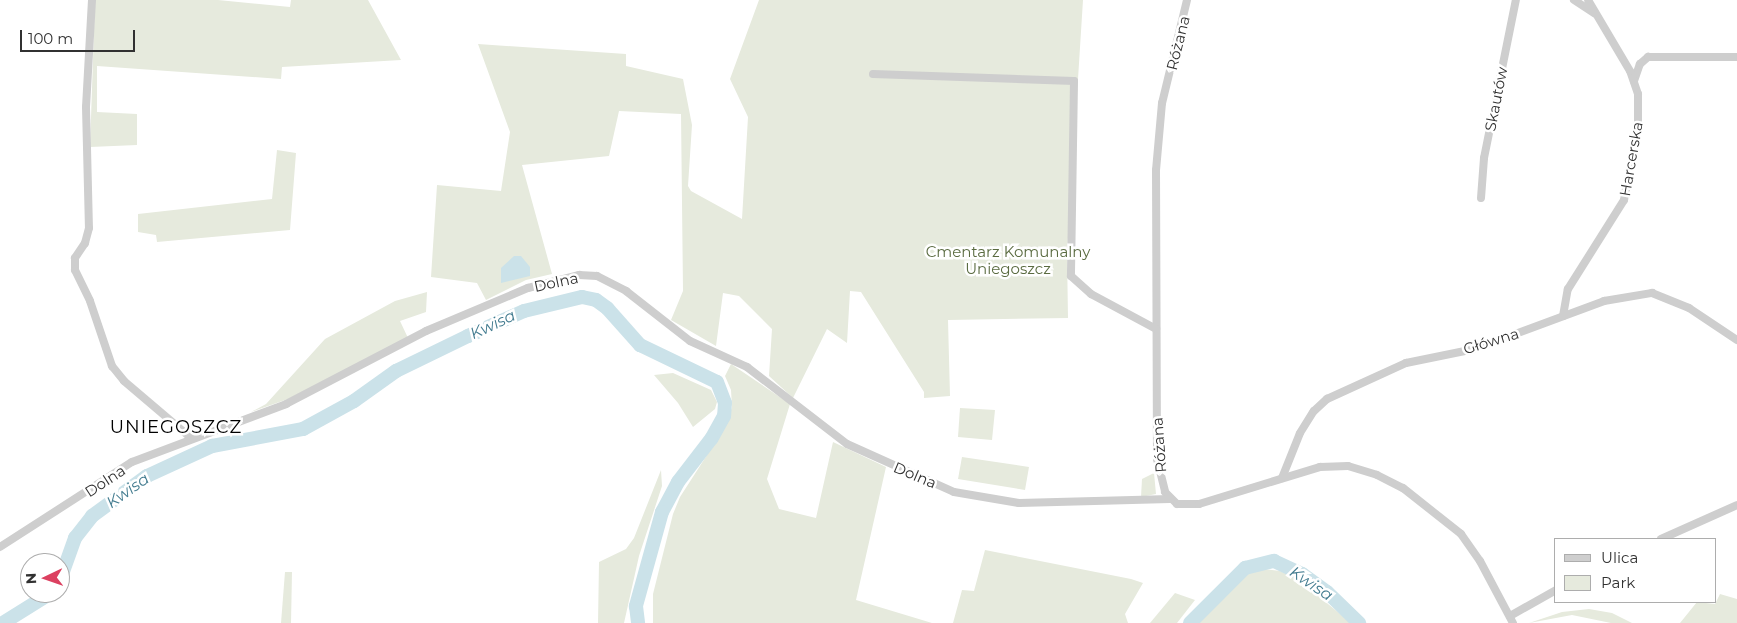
<!DOCTYPE html>
<meta charset="utf-8">
<style>
body{margin:0}
#map{position:relative;width:1737px;height:623px;overflow:hidden;background:#fff;font-family:Montserrat,sans-serif}
div>[style]{position:absolute}
[style*='--x']{left:calc(var(--x)*1px);top:calc(var(--y)*1px);width:calc(var(--w)*1px);rotate:calc(var(--a)*1deg)}
.green>*{inset:0;background:#e6eadd}
.water>*{inset:0;background:#cbe2e9}
.river>*{height:14px;margin:-7px;padding:0 7px;transform-origin:7px;border-radius:7px;background:#cbe2e9}
.minor>*{height:8px;margin:-4px;padding:0 4px;transform-origin:4px;border-radius:4px;background:#cecece}
span{translate:-50% -50%;white-space:nowrap;text-align:center;line-height:1.15;-webkit-text-stroke:5px #fff;paint-order:stroke}
.street-label{font-size:15px;color:#313131}
.park-label{font-size:15px;color:#5a6b40}
.water-label{font-size:16px;color:#437c90;font-style:italic}
.quarter-label{font-size:18px;color:#000;letter-spacing:1px}
.legend{position:absolute;left:1554px;top:538px;width:162px;height:65px;box-sizing:border-box;background:#fff;border:1px solid #adadad;margin:0;padding:6px 9px;list-style:none;font-size:15px;color:#313131}
.legend li{display:flex;align-items:center;gap:10px;height:25px}
.legend b{width:25px;border:1px solid #adadad}
.north{position:absolute;left:20px;top:553px;width:50px;height:50px;box-sizing:border-box;background:#fff;border:1px solid #adadad;border-radius:50%;rotate:267deg;font-size:14px;font-weight:700;line-height:20px;text-align:center;color:#313131}
.north::after{content:'';display:block;margin:auto;width:18px;height:22px;background:#dc4060;clip-path:polygon(50% 0,100% 100%,50% 72%,0 100%)}
.scale{position:absolute;left:20px;top:30px;width:115px;height:22px;box-sizing:border-box;border:2px solid #313131;border-top:0;padding-left:6px;font-size:15px;line-height:18px;white-space:nowrap;color:#313131;-webkit-text-stroke:4px #fff;paint-order:stroke}
</style>
<div id="map">
<div class="green">
<div style="clip-path:polygon(95px 0,218px 0,290px 7px,291px 0,368px 0,401px 60px,282px 67px,281px 79px,97px 66px,97px 112px,137px 114px,137px 145px,90px 147px)"></div>
<div style="clip-path:polygon(759px 0,1083px 0,1067px 253px,1068px 318px,948px 320px,950px 396px,924px 398px,924px 392px,861px 292px,850px 291px,847px 343px,827px 329px,793px 398px,769px 376px,772px 329px,739px 296px,723px 293px,716px 346px,671px 320px,683px 291px,681px 114px,619px 111px,609px 156px,522px 165px,552px 274px,526px 280px,486px 300px,477px 283px,431px 277px,437px 185px,501px 191px,510px 132px,478px 44px,626px 54px,626px 66px,683px 79px,692px 125px,688px 186px,691px 191px,742px 219px,748px 117px,730px 79px)"></div>
<div style="clip-path:polygon(277px 150px,296px 153px,290px 230px,157px 242px,156px 235px,138px 232px,138px 214px,272px 199px)"></div>
<div style="clip-path:polygon(427px 292px,426px 312px,400px 321px,408px 338px,288px 399px,251px 412px,266px 404px,325px 339px,395px 301px)"></div>
<div style="clip-path:polygon(731px 364px,790px 404px,767px 479px,779px 509px,816px 518px,833px 442px,886px 467px,856px 600px,932px 623px,653px 623px,653px 594px,673px 514px,680px 497px,725px 427px,732px 407px,731px 390px,725px 376px)"></div>
<div style="clip-path:polygon(673px 373px,711px 390px,717px 402px,715px 409px,693px 427px,678px 403px,654px 375px)"></div>
<div style="clip-path:polygon(960px 408px,995px 410px,992px 440px,958px 437px)"></div>
<div style="clip-path:polygon(962px 457px,1029px 467px,1025px 490px,958px 479px)"></div>
<div style="clip-path:polygon(661px 470px,662px 486px,639px 556px,624px 623px,598px 623px,599px 562px,626px 549px,634px 538px)"></div>
<div style="clip-path:polygon(1154px 473px,1156px 494px,1141px 497px,1142px 479px)"></div>
<div style="clip-path:polygon(985px 550px,1131px 579px,1143px 583px,1125px 614px,1128px 623px,953px 623px,962px 590px,974px 591px)"></div>
<div style="clip-path:polygon(1263px 569px,1280px 571px,1299px 580px,1351px 623px,1199px 623px,1249px 572px)"></div>
<div style="clip-path:polygon(285px 572px,292px 572px,291px 623px,281px 623px)"></div>
<div style="clip-path:polygon(1175px 593px,1195px 600px,1177px 623px,1150px 623px)"></div>
<div style="clip-path:polygon(1720px 594px,1737px 599px,1737px 623px,1680px 623px,1697px 602px,1715px 604px)"></div>
<div style="clip-path:polygon(1589px 609px,1612px 613px,1632px 623px,1611px 623px,1572px 615px,1529px 623px,1562px 612px)"></div>
</div>
<div class="water">
<div style="clip-path:polygon(514px 256px,521px 256px,530px 267px,530px 276px,501px 283px,501px 268px)"></div>
</div>
<div class="river">
<div style="--x:60;--y:580;--w:45;--a:-70.3"></div>
<div style="--x:75;--y:538;--w:28;--a:-52"></div>
<div style="--x:92;--y:516;--w:68;--a:-36"></div>
<div style="--x:147;--y:476;--w:72;--a:-24.8"></div>
<div style="--x:212;--y:446;--w:93;--a:-10.6"></div>
<div style="--x:303;--y:429;--w:58;--a:-28.8"></div>
<div style="--x:354;--y:401;--w:52;--a:-35.5"></div>
<div style="--x:396;--y:371;--w:80;--a:-25.9"></div>
<div style="--x:468;--y:336;--w:61;--a:-24.1"></div>
<div style="--x:524;--y:311;--w:60;--a:-13.6"></div>
<div style="--x:582;--y:297;--w:14;--a:12"></div>
<div style="--x:596;--y:300;--w:14;--a:36"></div>
<div style="--x:607;--y:308;--w:50;--a:48.3"></div>
<div style="--x:640;--y:345;--w:85;--a:25.7"></div>
<div style="--x:717;--y:382;--w:22;--a:69"></div>
<div style="--x:725;--y:403;--w:13;--a:94"></div>
<div style="--x:724;--y:416;--w:26;--a:119"></div>
<div style="--x:711;--y:439;--w:54;--a:127.5"></div>
<div style="--x:678;--y:482;--w:34;--a:118"></div>
<div style="--x:662;--y:512;--w:98;--a:105.5"></div>
<div style="--x:636;--y:606;--w:17;--a:83"></div>
<div style="--x:3;--y:623;--w:57;--a:-32"></div>
<div style="--x:1190;--y:623;--w:78;--a:-45"></div>
<div style="--x:1245;--y:568;--w:30;--a:-14"></div>
<div style="--x:1274;--y:561;--w:31;--a:25"></div>
<div style="--x:1302;--y:574;--w:31;--a:36"></div>
<div style="--x:1327;--y:592;--w:45;--a:44.1"></div>
</div>
<div class="minor">
<div style="--x:92;--y:0;--w:107;--a:93.2"></div>
<div style="--x:86;--y:107;--w:121;--a:88.6"></div>
<div style="--x:89;--y:228;--w:16;--a:105"></div>
<div style="--x:85;--y:243;--w:18;--a:124"></div>
<div style="--x:75;--y:258;--w:12;--a:90"></div>
<div style="--x:75;--y:270;--w:34;--a:64"></div>
<div style="--x:90;--y:301;--w:69;--a:71.3"></div>
<div style="--x:112;--y:366;--w:19;--a:51"></div>
<div style="--x:124;--y:381;--w:88;--a:40.4"></div>
<div style="--x:1187;--y:0;--w:106;--a:103.6"></div>
<div style="--x:1162;--y:103;--w:67;--a:95.1"></div>
<div style="--x:1156;--y:170;--w:289;--a:89.8"></div>
<div style="--x:1157;--y:459;--w:34;--a:76"></div>
<div style="--x:1165;--y:492;--w:17;--a:45"></div>
<div style="--x:1177;--y:504;--w:22;--a:0"></div>
<div style="--x:1199;--y:504;--w:127;--a:-17"></div>
<div style="--x:1320;--y:467;--w:28;--a:-2"></div>
<div style="--x:1348;--y:466;--w:30;--a:17"></div>
<div style="--x:1377;--y:475;--w:29;--a:27"></div>
<div style="--x:1403;--y:488;--w:74;--a:38.4"></div>
<div style="--x:1461;--y:534;--w:33;--a:55"></div>
<div style="--x:1480;--y:561;--w:70;--a:62"></div>
<div style="--x:1574;--y:0;--w:24;--a:33"></div>
<div style="--x:873;--y:74;--w:201;--a:2"></div>
<div style="--x:1074;--y:81;--w:195;--a:90.9"></div>
<div style="--x:1071;--y:276;--w:27;--a:42"></div>
<div style="--x:1091;--y:294;--w:74;--a:28.3"></div>
<div style="--x:1634;--y:81;--w:18;--a:-71"></div>
<div style="--x:1640;--y:64;--w:11;--a:-41"></div>
<div style="--x:1648;--y:57;--w:89;--a:0"></div>
<div style="--x:1481;--y:198;--w:40;--a:-85.7"></div>
<div style="--x:1484;--y:158;--w:161;--a:-78.6"></div>
<div style="--x:1563;--y:316;--w:27;--a:-80"></div>
<div style="--x:1568;--y:289;--w:105;--a:-57.8"></div>
<div style="--x:1624;--y:200;--w:79;--a:-79.8"></div>
<div style="--x:1638;--y:122;--w:28;--a:-90"></div>
<div style="--x:1638;--y:94;--w:24;--a:-109"></div>
<div style="--x:1630;--y:71;--w:82;--a:-120.6"></div>
<div style="--x:1282;--y:478;--w:48;--a:-68.2"></div>
<div style="--x:1300;--y:433;--w:26;--a:-58"></div>
<div style="--x:1314;--y:411;--w:18;--a:-43"></div>
<div style="--x:1327;--y:399;--w:87;--a:-24.5"></div>
<div style="--x:1406;--y:363;--w:70;--a:-11.5"></div>
<div style="--x:1475;--y:349;--w:138;--a:-20.4"></div>
<div style="--x:1604;--y:301;--w:49;--a:-9.5"></div>
<div style="--x:1652;--y:293;--w:40;--a:22"></div>
<div style="--x:1689;--y:308;--w:58;--a:33.7"></div>
<div style="--x:1661;--y:539;--w:83;--a:-24.1"></div>
<div style="--x:0;--y:547;--w:157;--a:-32.8"></div>
<div style="--x:132;--y:462;--w:165;--a:-20.6"></div>
<div style="--x:286;--y:404;--w:158;--a:-27.5"></div>
<div style="--x:426;--y:331;--w:111;--a:-22.9"></div>
<div style="--x:528;--y:288;--w:53;--a:-14.3"></div>
<div style="--x:579;--y:275;--w:18;--a:3"></div>
<div style="--x:597;--y:276;--w:33;--a:27"></div>
<div style="--x:626;--y:291;--w:81;--a:38"></div>
<div style="--x:690;--y:341;--w:63;--a:24.5"></div>
<div style="--x:747;--y:367;--w:126;--a:37.6"></div>
<div style="--x:847;--y:444;--w:117;--a:24.2"></div>
<div style="--x:954;--y:492;--w:66;--a:9.6"></div>
<div style="--x:1019;--y:503;--w:151;--a:-1.5"></div>
<div style="--x:1510;--y:616;--w:53;--a:-29.5"></div>
</div>
<div class="street-label">
<span style="left:1178px;top:43px;rotate:-76deg">Różana</span>
<span style="left:1496px;top:99px;rotate:-79deg">Skautów</span>
<span style="left:1631px;top:159px;rotate:-80deg">Harcerska</span>
<span style="left:556px;top:282px;rotate:-12deg">Dolna</span>
<span style="left:1491px;top:341px;rotate:-17deg">Główna</span>
<span style="left:1159px;top:445px;rotate:-94deg">Różana</span>
<span style="left:915px;top:475px;rotate:23deg">Dolna</span>
<span style="left:105px;top:481px;rotate:-33deg">Dolna</span>
</div>
<div class="park-label">
<span style="left:1008px;top:260px">Cmentarz Komunalny<br>Uniegoszcz</span>
</div>
<div class="water-label">
<span style="left:493px;top:325px;rotate:-25deg">Kwisa</span>
<span style="left:128px;top:491px;rotate:-35deg">Kwisa</span>
<span style="left:1311px;top:584px;rotate:34deg">Kwisa</span>
</div>
<div class="quarter-label">
<span style="left:176px;top:427px">UNIEGOSZCZ</span>
</div>
<ul class="legend">
<li><b style="height:6px;background:#cecece"></b>Ulica</li>
<li><b style="height:14px;background:#e6eadd"></b>Park</li>
</ul>
<div class="north">N</div>
<div class="scale">100 m</div>
</div>
